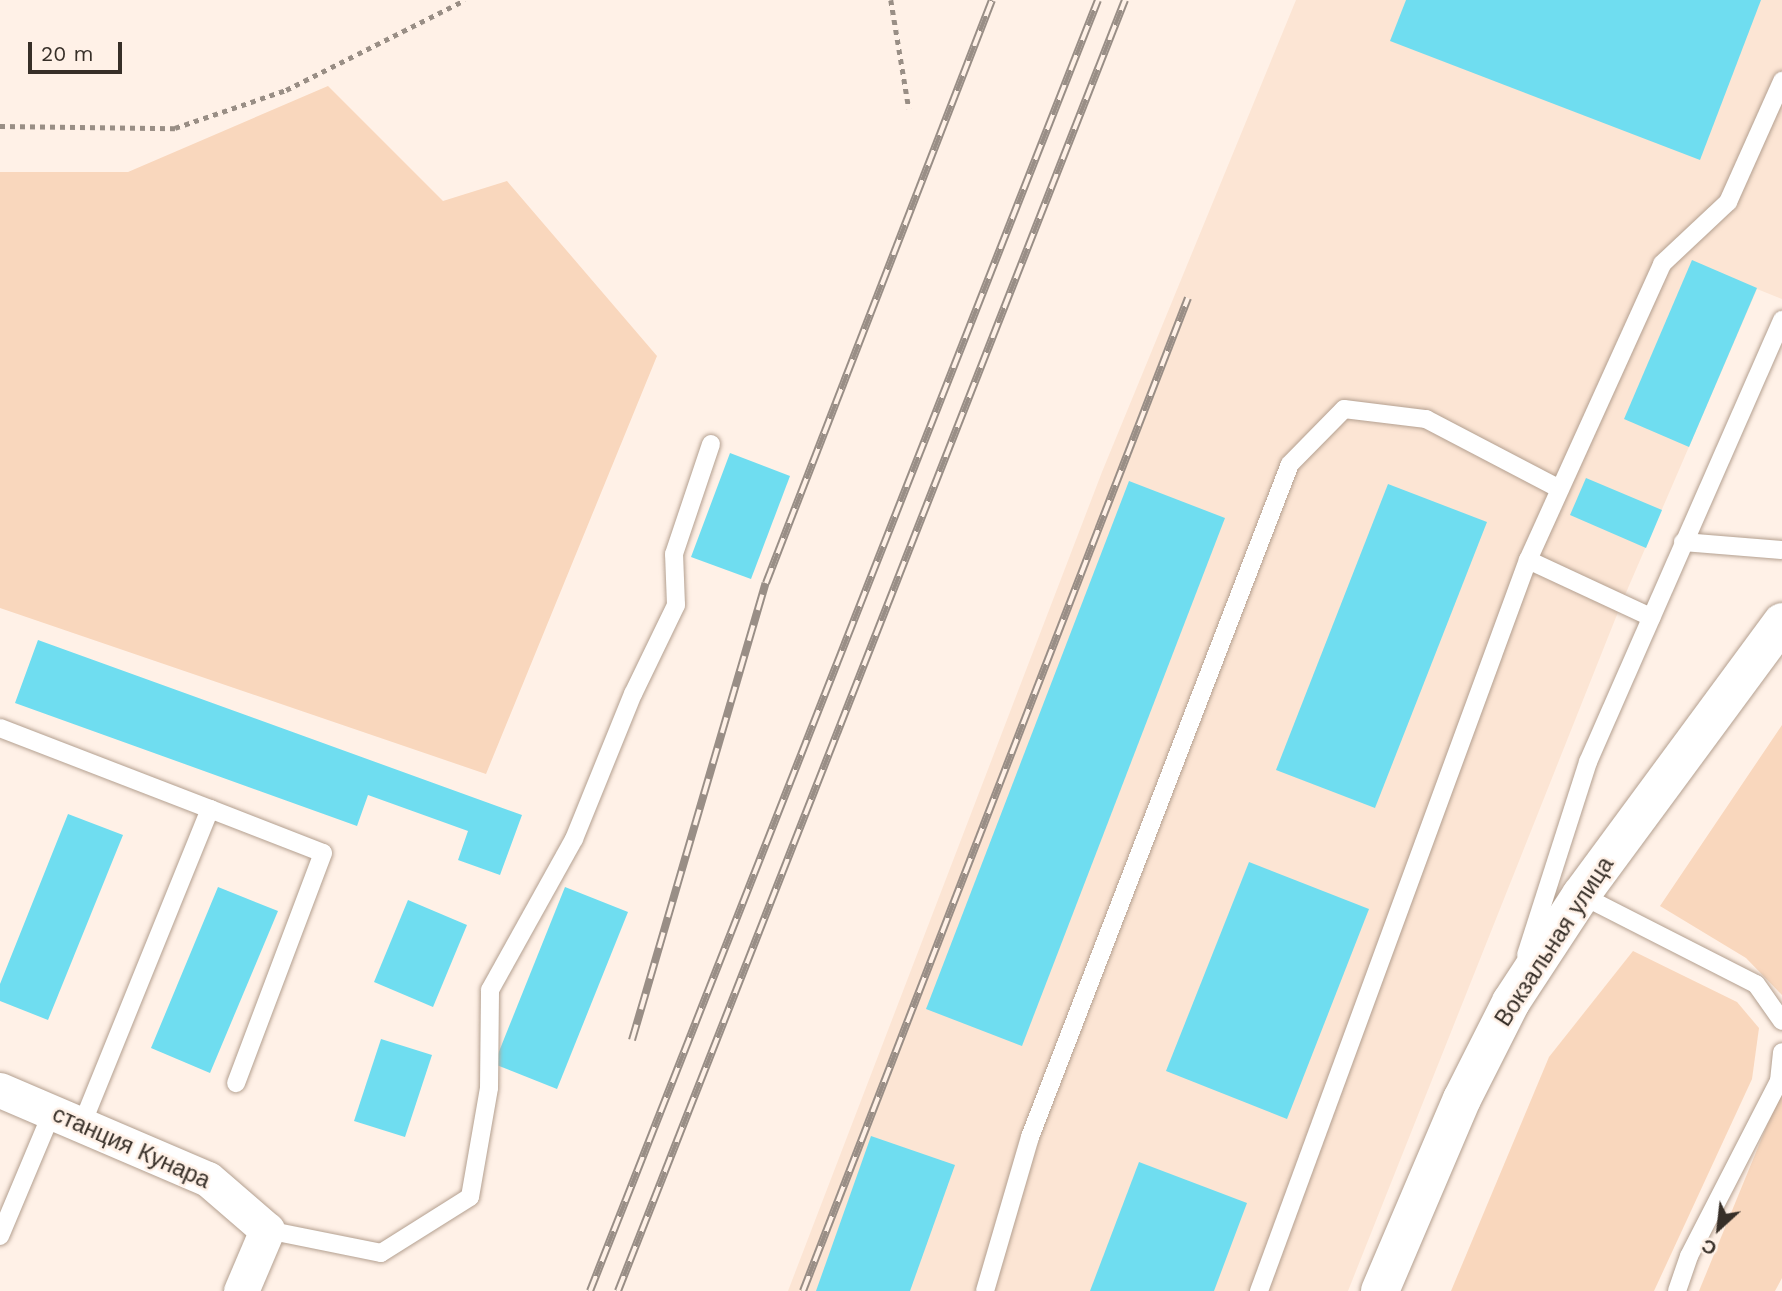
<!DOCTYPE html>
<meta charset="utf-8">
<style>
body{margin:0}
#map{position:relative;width:1782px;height:1291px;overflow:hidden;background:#fff1e7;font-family:"Work Sans",sans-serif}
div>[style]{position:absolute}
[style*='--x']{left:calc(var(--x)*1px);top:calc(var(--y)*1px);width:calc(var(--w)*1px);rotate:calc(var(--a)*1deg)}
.built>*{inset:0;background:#fce5d4}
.green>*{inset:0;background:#f9d7bd}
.building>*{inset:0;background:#6fddf0}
.path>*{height:4.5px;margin-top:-2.25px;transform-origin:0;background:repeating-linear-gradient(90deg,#998e85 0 5px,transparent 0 10px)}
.roads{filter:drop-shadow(0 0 2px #b4a090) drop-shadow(0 0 2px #b4a090)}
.service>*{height:18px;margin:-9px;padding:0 9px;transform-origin:9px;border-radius:9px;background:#fff}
.minor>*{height:35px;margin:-17.5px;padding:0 17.5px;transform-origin:17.5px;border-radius:17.5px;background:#fff}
.primary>*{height:38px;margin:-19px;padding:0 19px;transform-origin:19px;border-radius:19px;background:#fff}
.rail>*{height:8px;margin-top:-4px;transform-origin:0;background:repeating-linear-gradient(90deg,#fff1e7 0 16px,#998e86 0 32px);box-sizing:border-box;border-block:2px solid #998e86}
span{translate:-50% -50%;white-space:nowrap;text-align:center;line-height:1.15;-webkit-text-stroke:5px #fff1e7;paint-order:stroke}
.street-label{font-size:23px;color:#372f28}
.north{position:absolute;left:1684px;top:1193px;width:70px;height:70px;-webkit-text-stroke:5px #fff1e7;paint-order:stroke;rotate:207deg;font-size:19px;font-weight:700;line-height:28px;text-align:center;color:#372f28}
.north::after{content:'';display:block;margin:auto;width:24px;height:32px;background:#372f28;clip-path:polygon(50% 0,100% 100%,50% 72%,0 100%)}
.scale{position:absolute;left:28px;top:42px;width:94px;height:32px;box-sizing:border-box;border:4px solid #372f28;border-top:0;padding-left:9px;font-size:21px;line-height:24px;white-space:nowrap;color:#372f28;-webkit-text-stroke:5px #fff1e7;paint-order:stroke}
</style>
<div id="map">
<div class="built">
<div style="clip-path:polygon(1296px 0,1782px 0,1782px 299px,1757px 289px,1622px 602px,1348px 1291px,788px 1291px,1102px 472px)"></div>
</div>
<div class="green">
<div style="clip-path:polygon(328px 86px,443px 201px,507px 181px,657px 356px,486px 774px,0 608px,0 172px,128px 172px)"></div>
<div style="clip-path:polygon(1782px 725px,1782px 995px,1746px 958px,1660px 906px)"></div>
<div style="clip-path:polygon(1633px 951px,1737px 1002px,1759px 1028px,1752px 1079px,1654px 1291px,1451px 1291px,1549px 1057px)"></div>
<div style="clip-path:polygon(1782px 1089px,1782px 1278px,1775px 1291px,1699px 1291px)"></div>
</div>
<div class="building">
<div style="clip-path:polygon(1406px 0,1761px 0,1700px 160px,1390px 41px)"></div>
<div style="clip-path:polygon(1692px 260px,1757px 288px,1689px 447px,1624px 419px)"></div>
<div style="clip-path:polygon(730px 453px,790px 476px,751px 579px,691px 557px)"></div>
<div style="clip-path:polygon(1586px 478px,1662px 510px,1646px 548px,1570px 515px)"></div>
<div style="clip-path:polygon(1129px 481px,1225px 518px,1022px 1046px,926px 1009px)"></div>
<div style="clip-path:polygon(1388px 484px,1487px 522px,1375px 808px,1276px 770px)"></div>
<div style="clip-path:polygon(38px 640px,522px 815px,500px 875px,458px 860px,468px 831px,368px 795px,357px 826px,15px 703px)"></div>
<div style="clip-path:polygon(68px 814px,123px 835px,48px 1020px,0 1001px,0 984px)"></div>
<div style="clip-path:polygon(1249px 862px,1369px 909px,1287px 1119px,1166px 1071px)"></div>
<div style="clip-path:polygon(218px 887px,278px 911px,210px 1073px,151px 1048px)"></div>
<div style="clip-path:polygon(565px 887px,628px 912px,557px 1089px,494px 1064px)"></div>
<div style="clip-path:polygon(408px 900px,467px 925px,433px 1007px,374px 982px)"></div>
<div style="clip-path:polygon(381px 1039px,432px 1055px,405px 1137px,354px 1121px)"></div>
<div style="clip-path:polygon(871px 1136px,955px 1165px,910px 1291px,816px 1291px)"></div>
<div style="clip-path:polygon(1139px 1162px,1247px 1203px,1214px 1291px,1090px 1291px)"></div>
</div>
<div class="path">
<div style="--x:891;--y:0;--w:110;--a:80.6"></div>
<div style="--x:0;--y:126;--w:175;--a:0.7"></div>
<div style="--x:175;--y:128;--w:117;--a:-18.9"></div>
<div style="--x:286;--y:90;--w:200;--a:-26.7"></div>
</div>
<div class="roads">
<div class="service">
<div style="--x:1683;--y:542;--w:99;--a:4.6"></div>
<div style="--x:1528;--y:560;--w:136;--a:24.9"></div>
<div style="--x:0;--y:728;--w:225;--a:21.1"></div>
<div style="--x:210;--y:809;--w:340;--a:112.1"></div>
<div style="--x:210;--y:809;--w:121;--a:21.3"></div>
<div style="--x:323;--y:853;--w:246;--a:110.7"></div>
<div style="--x:1581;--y:895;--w:196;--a:27"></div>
<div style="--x:1756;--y:984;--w:45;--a:54.9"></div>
<div style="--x:1526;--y:955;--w:203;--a:-72.2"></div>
<div style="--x:1588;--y:762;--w:483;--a:-66.3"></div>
<div style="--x:267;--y:1230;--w:116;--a:11.4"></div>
<div style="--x:381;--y:1253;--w:105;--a:-32.2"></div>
<div style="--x:470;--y:1197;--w:111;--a:-80.1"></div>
<div style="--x:489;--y:1088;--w:98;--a:-89.4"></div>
<div style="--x:490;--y:990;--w:173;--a:-60.9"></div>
<div style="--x:574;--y:839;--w:157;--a:-67.9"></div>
<div style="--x:633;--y:694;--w:99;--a:-64.2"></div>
<div style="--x:676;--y:605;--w:51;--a:-92.2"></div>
<div style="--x:674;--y:554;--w:116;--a:-71.4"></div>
<div style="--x:0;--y:1236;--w:134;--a:-67.2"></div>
<div style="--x:985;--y:1291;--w:160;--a:-73.7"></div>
<div style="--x:1030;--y:1137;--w:721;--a:-68.88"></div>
<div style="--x:1290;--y:464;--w:77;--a:-45.5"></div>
<div style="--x:1344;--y:409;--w:83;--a:7"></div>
<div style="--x:1426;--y:419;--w:151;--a:27.6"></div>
<div style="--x:1259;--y:1291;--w:779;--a:-69.8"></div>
<div style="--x:1528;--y:560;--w:325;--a:-65.6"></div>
<div style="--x:1662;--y:264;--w:91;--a:-43.2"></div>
<div style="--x:1728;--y:202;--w:133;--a:-65.9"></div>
<div style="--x:1677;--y:1291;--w:37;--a:-71"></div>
<div style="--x:1689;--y:1256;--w:197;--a:-62.8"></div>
<div style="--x:1779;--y:1081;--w:29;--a:-84"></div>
</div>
<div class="minor">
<div style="--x:0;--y:1090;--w:226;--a:23.2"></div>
<div style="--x:208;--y:1179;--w:78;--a:40.8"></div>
<div style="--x:267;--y:1230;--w:66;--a:113.1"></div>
</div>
<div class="primary">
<div style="--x:1380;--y:1291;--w:209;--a:-66.9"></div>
<div style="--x:1462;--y:1099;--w:109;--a:-63.2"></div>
<div style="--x:1511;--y:1002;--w:128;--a:-56.8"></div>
<div style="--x:1581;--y:895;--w:339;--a:-53.6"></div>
</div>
</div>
<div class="rail">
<div style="--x:632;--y:1040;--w:476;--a:-73.7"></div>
<div style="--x:766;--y:583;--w:625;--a:-68.81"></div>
<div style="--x:590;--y:1291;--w:1387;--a:-68.52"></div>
<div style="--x:618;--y:1291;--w:1387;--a:-68.56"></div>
<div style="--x:803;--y:1291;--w:1065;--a:-68.81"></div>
</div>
<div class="street-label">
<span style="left:1555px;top:942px;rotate:-57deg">Вокзальная улица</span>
<span style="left:131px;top:1148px;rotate:24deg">станция Кунара</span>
</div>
<div class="north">С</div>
<div class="scale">20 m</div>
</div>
